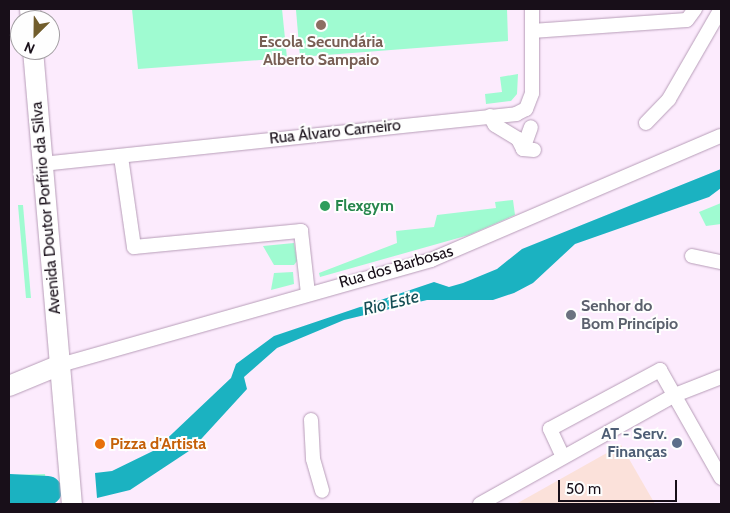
<!DOCTYPE html>
<meta charset="utf-8">
<style>
body{margin:0}
#map{position:relative;width:730px;height:513px;overflow:hidden;background:#fcebfd;font-family:Cabin,sans-serif}
div>[style]{position:absolute}
[style*='--x']{left:calc(var(--x)*1px);top:calc(var(--y)*1px);width:calc(var(--w)*1px);rotate:calc(var(--a)*1deg)}
.education>*{inset:0;background:#fbe1da}
.green>*{inset:0;background:#9ffbd1}
.water>*{inset:0;background:#1bb2c1}
.river>*{height:29px;margin:-14.5px;padding:0 14.5px;transform-origin:14.5px;border-radius:14.5px;background:#1bb2c1}
.roads{filter:drop-shadow(0 0 1px #b79db8) drop-shadow(0 0 1px #b79db8)}
.street>*{height:14px;margin:-7px;padding:0 7px;transform-origin:7px;border-radius:7px;background:#fff}
.secondary>*{height:20px;margin:-10px;padding:0 10px;transform-origin:10px;border-radius:10px;background:#fff}
.dots>*{width:14px;height:14px;translate:-50% -50%;box-sizing:border-box;border:2px solid #fefefe;border-radius:50%}
span{translate:-50% -50%;white-space:nowrap;text-align:center;line-height:1.15;-webkit-text-stroke:4px #fefefe;paint-order:stroke}
.education-label{font-size:16px;color:#785e54;font-weight:700}
.street-label{font-size:16px;color:#180f19}
.leisure-label{font-size:16px;color:#27864d;font-weight:700}
.left{translate:0 -50%;text-align:left}
.worship-label{font-size:16px;color:#5b616d;font-weight:700}
.service-label{font-size:16px;color:#4e5e75;font-weight:700}
.right{translate:-100% -50%;text-align:right}
.food-label{font-size:16px;color:#c56008;font-weight:700}
.water-label{font-size:18px;color:#144d54;font-style:italic}
.frame{position:absolute;inset:0;border:10px solid #180f19;pointer-events:none}
.north{position:absolute;left:10px;top:10px;width:50px;height:50px;box-sizing:border-box;background:#fefefe;border:1px solid #a29ea2;border-radius:50%;rotate:203deg;font-size:14px;font-weight:700;line-height:20px;text-align:center;color:#180f19}
.north::after{content:'';display:block;margin:auto;width:18px;height:22px;background:#725e2d;clip-path:polygon(50% 0,100% 100%,50% 72%,0 100%)}
.scale{position:absolute;left:558px;top:480px;width:119px;height:22px;box-sizing:border-box;border:2px solid #180f19;border-top:0;padding-left:6px;font-size:15px;line-height:18px;white-space:nowrap;color:#180f19;-webkit-text-stroke:4px #fefefe;paint-order:stroke}
</style>
<div id="map">
<div class="education">
<div style="clip-path:polygon(621px 445px,655px 504px,516px 504px)"></div>
</div>
<div class="green">
<div style="clip-path:polygon(132px 9px,282px 9px,287px 58px,138px 69px)"></div>
<div style="clip-path:polygon(507px 9px,508px 41px,300px 57px,296px 10px)"></div>
<div style="clip-path:polygon(518px 74px,517px 94px,511px 101px,486px 104px,485px 94px,502px 92px,500px 77px)"></div>
<div style="clip-path:polygon(513px 200px,515px 215px,469px 235px,320px 277px,319px 273px,397px 243px,396px 231px,434px 227px,437px 215px,496px 208px,495px 202px)"></div>
<div style="clip-path:polygon(721px 203px,721px 224px,706px 226px,699px 212px)"></div>
<div style="clip-path:polygon(18px 205px,23px 205px,31px 298px,26px 298px)"></div>
<div style="clip-path:polygon(294px 243px,297px 261px,294px 265px,274px 265px,263px 246px)"></div>
<div style="clip-path:polygon(293px 272px,294px 284px,271px 290px,274px 273px)"></div>
<div style="clip-path:polygon(45px 474px,48px 501px,9px 501px,9px 475px)"></div>
</div>
<div class="water">
<div style="clip-path:polygon(721px 169px,721px 188px,709px 197px,575px 244px,533px 283px,514px 293px,493px 300px,427px 300px,344px 320px,277px 348px,244px 377px,247px 389px,192px 449px,130px 490px,97px 498px,95px 473px,112px 471px,155px 450px,231px 378px,236px 364px,274px 336px,434px 282px,449px 287px,463px 283px,497px 269px,522px 249px)"></div>
<div style="clip-path:polygon(9px 479px,40px 481px,41px 490px,9px 489px)"></div>
</div>
<div class="river">
<div style="--x:9;--y:488;--w:38;--a:3"></div>
</div>
<div class="roads">
<div class="street">
<div style="--x:532;--y:31;--w:155;--a:-4.1"></div>
<div style="--x:687;--y:20;--w:14;--a:-54"></div>
<div style="--x:490;--y:116;--w:10;--a:61"></div>
<div style="--x:495;--y:125;--w:27;--a:31"></div>
<div style="--x:518;--y:139;--w:11;--a:63"></div>
<div style="--x:523;--y:149;--w:11;--a:5"></div>
<div style="--x:646;--y:123;--w:33;--a:-46"></div>
<div style="--x:669;--y:99;--w:104;--a:-60"></div>
<div style="--x:523;--y:149;--w:23;--a:-70"></div>
<div style="--x:121;--y:157;--w:91;--a:81.8"></div>
<div style="--x:134;--y:247;--w:168;--a:-5.5"></div>
<div style="--x:301;--y:231;--w:62;--a:83.6"></div>
<div style="--x:42;--y:164;--w:477;--a:-6"></div>
<div style="--x:516;--y:114;--w:11;--a:-27"></div>
<div style="--x:526;--y:109;--w:17;--a:-69"></div>
<div style="--x:532;--y:93;--w:84;--a:-90"></div>
<div style="--x:692;--y:256;--w:30;--a:12"></div>
<div style="--x:60;--y:365;--w:386;--a:-15.8"></div>
<div style="--x:431;--y:260;--w:315;--a:-23.2"></div>
<div style="--x:311;--y:420;--w:39;--a:87"></div>
<div style="--x:313;--y:459;--w:33;--a:74"></div>
<div style="--x:563;--y:457;--w:31;--a:-115"></div>
<div style="--x:550;--y:429;--w:125;--a:-28.2"></div>
<div style="--x:660;--y:370;--w:124;--a:60.5"></div>
<div style="--x:480;--y:504;--w:223;--a:-29.2"></div>
<div style="--x:675;--y:395;--w:49;--a:-21.4"></div>
</div>
<div class="secondary">
<div style="--x:30;--y:9;--w:11;--a:85"></div>
<div style="--x:33;--y:50;--w:456;--a:85.1"></div>
<div style="--x:9;--y:386;--w:55;--a:-22.4"></div>
</div>
</div>
<div class="dots">
<div style="left:321px;top:25px;background:#8d6e63"></div>
<div style="left:325px;top:206px;background:#2e9e5b"></div>
<div style="left:571px;top:315px;background:#6b7280"></div>
<div style="left:677px;top:443px;background:#5c6f8a"></div>
<div style="left:100px;top:444px;background:#e8710a"></div>
</div>
<div class="education-label">
<span style="left:321px;top:51px">Escola Secundária<br>Alberto Sampaio</span>
</div>
<div class="street-label">
<span style="left:335px;top:132px;rotate:-6deg">Rua Álvaro Carneiro</span>
<span style="left:46px;top:208px;rotate:-95deg">Avenida Doutor Porfírio da Silva</span>
<span style="left:396px;top:267px;rotate:-16deg">Rua dos Barbosas</span>
</div>
<div class="leisure-label">
<span class="left" style="left:335px;top:206px">Flexgym</span>
</div>
<div class="worship-label">
<span class="left" style="left:581px;top:315px">Senhor do<br>Bom Princípio</span>
</div>
<div class="service-label">
<span class="right" style="left:667px;top:443px">AT - Serv.<br>Finanças</span>
</div>
<div class="food-label">
<span class="left" style="left:110px;top:444px">Pizza d'Artista</span>
</div>
<div class="water-label">
<span style="left:391px;top:303px;rotate:-14deg">Rio Este</span>
</div>
<div class="frame"></div>
<div class="north">N</div>
<div class="scale">50 m</div>
</div>
